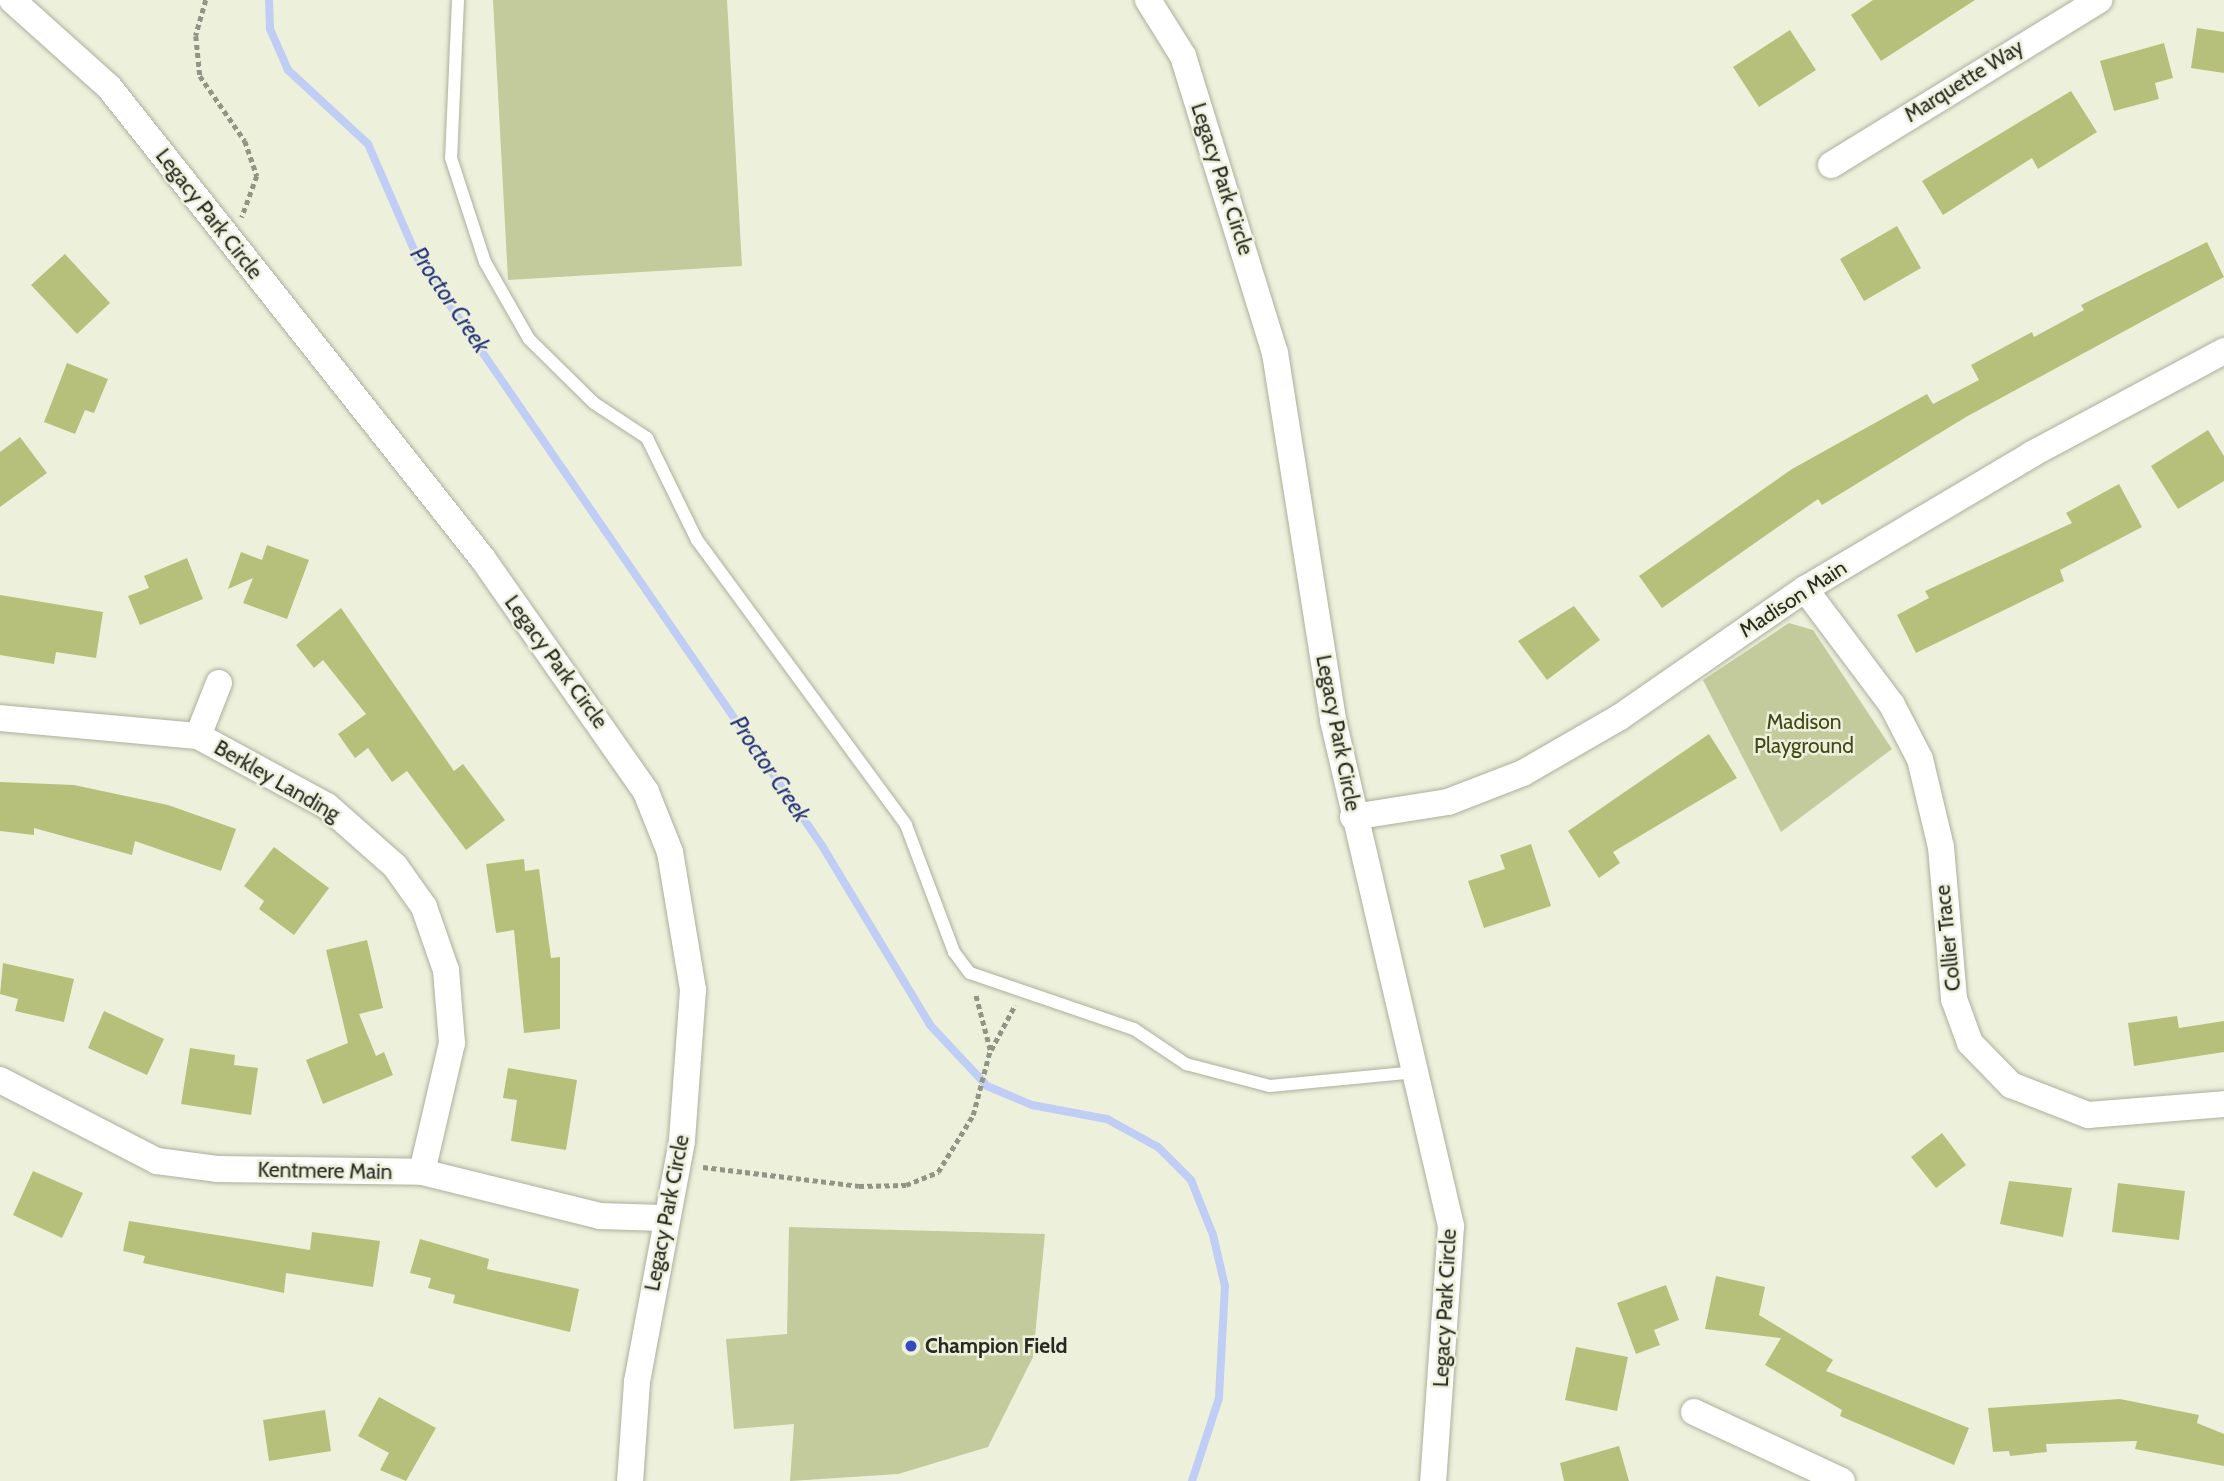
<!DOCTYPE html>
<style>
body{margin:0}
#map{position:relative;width:2224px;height:1481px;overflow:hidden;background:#edf1dc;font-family:Cabin,sans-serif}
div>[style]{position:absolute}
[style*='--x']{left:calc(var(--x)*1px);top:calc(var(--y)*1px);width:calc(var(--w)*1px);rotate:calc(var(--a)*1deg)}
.green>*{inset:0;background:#c3ca9b}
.stream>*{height:8px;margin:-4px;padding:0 4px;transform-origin:4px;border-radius:4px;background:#c0cdf4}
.building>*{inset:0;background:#b7c07a}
.path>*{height:4.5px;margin-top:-2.25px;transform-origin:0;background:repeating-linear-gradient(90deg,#919586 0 5px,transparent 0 8.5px)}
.roads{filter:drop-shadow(0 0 2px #acaf9c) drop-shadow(0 0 2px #acaf9c)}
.lane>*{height:12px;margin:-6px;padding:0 6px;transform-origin:6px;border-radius:6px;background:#fff}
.street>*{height:26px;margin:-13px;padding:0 13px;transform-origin:13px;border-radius:13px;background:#fff}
.dots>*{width:19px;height:19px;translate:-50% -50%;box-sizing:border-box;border:4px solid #edf1dc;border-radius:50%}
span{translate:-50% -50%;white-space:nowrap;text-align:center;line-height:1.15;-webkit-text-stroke:5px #edf1dc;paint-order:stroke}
.street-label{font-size:21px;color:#282a22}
.park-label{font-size:21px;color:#434814}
.poi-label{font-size:21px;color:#282a22;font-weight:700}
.left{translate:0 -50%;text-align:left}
.water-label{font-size:23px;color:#24327a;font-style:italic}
</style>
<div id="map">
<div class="green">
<div style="clip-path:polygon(493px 0,727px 0,742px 266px,508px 280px)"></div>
<div style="clip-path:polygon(1789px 623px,1813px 630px,1892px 749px,1781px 832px,1703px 680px)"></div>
<div style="clip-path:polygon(789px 1227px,1045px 1234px,1033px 1357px,988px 1447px,898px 1474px,790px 1481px,794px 1424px,734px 1429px,726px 1339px,787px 1334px)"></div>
</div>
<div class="stream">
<div style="--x:269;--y:0;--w:29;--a:88"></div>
<div style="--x:270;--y:29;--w:45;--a:66.3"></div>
<div style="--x:288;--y:70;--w:109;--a:42.8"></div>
<div style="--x:368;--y:144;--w:125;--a:66.5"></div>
<div style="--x:418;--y:259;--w:710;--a:55.44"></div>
<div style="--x:821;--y:844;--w:211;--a:58.9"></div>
<div style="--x:930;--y:1025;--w:83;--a:46.9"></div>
<div style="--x:987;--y:1086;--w:49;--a:22.9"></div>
<div style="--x:1032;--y:1105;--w:76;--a:10.6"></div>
<div style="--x:1107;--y:1119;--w:58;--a:28.8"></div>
<div style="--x:1158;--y:1147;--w:47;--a:45"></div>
<div style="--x:1191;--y:1180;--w:59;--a:68.2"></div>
<div style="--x:1213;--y:1235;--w:52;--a:76.8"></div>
<div style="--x:1225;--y:1286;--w:112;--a:93.1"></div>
<div style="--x:1219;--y:1398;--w:87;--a:108"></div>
</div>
<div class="building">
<div style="clip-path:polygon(1873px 0,1975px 0,1881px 61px,1851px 15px)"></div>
<div style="clip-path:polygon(2197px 28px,2224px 32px,2224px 73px,2191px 68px)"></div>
<div style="clip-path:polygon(1790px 30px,1816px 70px,1759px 107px,1733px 67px)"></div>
<div style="clip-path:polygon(2164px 43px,2173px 78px,2155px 83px,2159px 99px,2114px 111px,2100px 61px)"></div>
<div style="clip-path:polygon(2071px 91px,2097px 132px,2038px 169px,2032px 158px,1943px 215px,1922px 181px)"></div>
<div style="clip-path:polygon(1897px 226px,1921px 268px,1864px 301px,1840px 259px)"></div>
<div style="clip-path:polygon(2207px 242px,2224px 277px,1966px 417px,1822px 505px,1818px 499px,1662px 608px,1639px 576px,1792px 469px,1927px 394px,1933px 404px,1979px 380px,1971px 365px,2032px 332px,2034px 337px,2084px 310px,2081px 305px)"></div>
<div style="clip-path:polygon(65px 254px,110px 303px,77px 334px,31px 285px)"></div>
<div style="clip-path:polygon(67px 363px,108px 379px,94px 413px,85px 410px,75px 434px,44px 422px)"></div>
<div style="clip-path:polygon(2208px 430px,2224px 456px,2224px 481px,2178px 509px,2151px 466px)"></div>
<div style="clip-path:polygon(20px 437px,47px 473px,0 507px,0 452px)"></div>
<div style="clip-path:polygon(2119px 484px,2142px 527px,2060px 570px,2064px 581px,1916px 653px,1897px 615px,1929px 598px,1925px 591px,2072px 523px,2066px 513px)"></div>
<div style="clip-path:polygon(267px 545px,309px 560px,287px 619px,243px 603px,253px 578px,228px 589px,241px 552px,262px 560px)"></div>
<div style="clip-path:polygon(187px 558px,203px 599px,140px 625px,128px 596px,149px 588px,144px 576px)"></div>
<div style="clip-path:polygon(0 595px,103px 612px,96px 658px,56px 652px,54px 664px,0 655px)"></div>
<div style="clip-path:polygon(1574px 606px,1600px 640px,1547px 680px,1518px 641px)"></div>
<div style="clip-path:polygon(341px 608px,454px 771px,463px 764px,505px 820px,466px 850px,407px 771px,392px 782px,368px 748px,355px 758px,338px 734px,366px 714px,323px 660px,314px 668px,296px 645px)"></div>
<div style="clip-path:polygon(1709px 734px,1737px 778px,1613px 852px,1620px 863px,1599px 878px,1568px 831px)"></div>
<div style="clip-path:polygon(0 782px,74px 785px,168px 805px,236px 829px,221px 871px,135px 841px,132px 855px,34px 828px,34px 835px,0 831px)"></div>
<div style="clip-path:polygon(1531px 844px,1551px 906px,1484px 928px,1468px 881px,1505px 869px,1500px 855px)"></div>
<div style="clip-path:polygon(274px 847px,329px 888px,294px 935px,259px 909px,264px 901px,244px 886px)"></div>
<div style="clip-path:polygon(524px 859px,525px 871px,539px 869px,551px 958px,560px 957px,560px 1029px,524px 1033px,514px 930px,496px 933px,486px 864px)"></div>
<div style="clip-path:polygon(367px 940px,383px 1008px,359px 1014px,376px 1056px,384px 1052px,393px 1075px,323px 1104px,306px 1060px,348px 1043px,326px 950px)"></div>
<div style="clip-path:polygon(3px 963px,74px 979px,64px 1022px,15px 1011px,18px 999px,0 994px)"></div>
<div style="clip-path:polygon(104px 1011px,164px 1039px,147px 1075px,88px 1048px)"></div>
<div style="clip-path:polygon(2177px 1016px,2179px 1028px,2224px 1021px,2224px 1052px,2134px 1066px,2128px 1023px)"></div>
<div style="clip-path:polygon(190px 1048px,235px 1055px,234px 1065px,258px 1068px,251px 1115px,181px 1104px)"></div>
<div style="clip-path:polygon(508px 1068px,577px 1080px,566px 1150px,511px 1141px,517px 1100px,503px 1098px)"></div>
<div style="clip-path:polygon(1942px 1133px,1966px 1165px,1936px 1188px,1911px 1157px)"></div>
<div style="clip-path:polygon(33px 1171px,83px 1193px,62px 1238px,13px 1215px)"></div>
<div style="clip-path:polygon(2009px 1181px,2072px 1188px,2063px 1237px,2000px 1224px)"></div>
<div style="clip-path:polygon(2118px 1183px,2185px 1191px,2179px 1240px,2112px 1232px)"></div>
<div style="clip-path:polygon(129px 1221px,310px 1250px,312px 1232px,380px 1241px,373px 1287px,286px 1273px,284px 1293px,143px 1263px,145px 1256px,123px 1251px)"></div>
<div style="clip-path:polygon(420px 1239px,489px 1259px,487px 1269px,579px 1289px,570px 1332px,453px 1303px,455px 1295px,428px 1288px,431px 1278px,410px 1273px)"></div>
<div style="clip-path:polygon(1716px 1276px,1765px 1287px,1759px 1315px,1833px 1360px,1826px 1371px,1969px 1428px,1954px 1465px,1840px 1416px,1842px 1410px,1765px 1365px,1781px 1338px,1705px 1329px)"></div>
<div style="clip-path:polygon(1666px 1285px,1679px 1320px,1654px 1330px,1660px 1345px,1636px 1354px,1617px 1303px)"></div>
<div style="clip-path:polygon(1576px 1347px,1628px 1357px,1617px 1411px,1565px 1400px)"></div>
<div style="clip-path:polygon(379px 1397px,436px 1428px,406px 1481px,380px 1470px,389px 1453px,358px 1436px)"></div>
<div style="clip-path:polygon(2120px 1399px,2199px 1415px,2197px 1423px,2224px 1434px,2224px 1466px,2135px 1449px,2137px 1441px,2046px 1444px,2047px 1452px,2010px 1456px,2009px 1451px,1993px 1452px,1988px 1408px)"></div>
<div style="clip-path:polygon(325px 1410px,331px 1451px,269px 1461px,263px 1420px)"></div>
<div style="clip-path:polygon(1619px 1446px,1629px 1481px,1564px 1481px,1560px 1463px)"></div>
</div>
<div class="path">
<div style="--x:206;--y:0;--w:37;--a:106"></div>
<div style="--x:196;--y:36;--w:40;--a:84.3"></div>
<div style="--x:200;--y:76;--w:79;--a:55.3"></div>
<div style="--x:245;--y:141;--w:37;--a:71"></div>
<div style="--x:257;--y:176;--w:44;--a:110.1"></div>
<div style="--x:991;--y:1050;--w:51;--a:-61.9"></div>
<div style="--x:703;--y:1167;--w:157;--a:6.9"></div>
<div style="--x:859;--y:1186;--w:47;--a:-1.2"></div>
<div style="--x:906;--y:1185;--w:35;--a:-22"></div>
<div style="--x:938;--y:1172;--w:67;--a:-58.4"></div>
<div style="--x:973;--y:1115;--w:67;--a:-75.3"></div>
<div style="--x:990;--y:1050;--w:59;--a:-104.7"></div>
</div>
<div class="roads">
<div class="lane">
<div style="--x:458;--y:0;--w:158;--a:92.5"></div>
<div style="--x:451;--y:158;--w:109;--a:71.9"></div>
<div style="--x:485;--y:262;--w:89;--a:60.3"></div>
<div style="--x:529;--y:339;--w:91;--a:44.6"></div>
<div style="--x:594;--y:403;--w:64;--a:33.4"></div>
<div style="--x:647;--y:438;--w:114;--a:63.9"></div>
<div style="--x:697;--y:540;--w:353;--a:53.7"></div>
<div style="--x:906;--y:825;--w:136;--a:69.3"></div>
<div style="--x:954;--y:952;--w:26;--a:53"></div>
<div style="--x:970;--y:973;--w:173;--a:18.9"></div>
<div style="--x:1134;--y:1029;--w:63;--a:33.9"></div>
<div style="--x:1186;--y:1064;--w:87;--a:14.7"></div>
<div style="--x:1270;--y:1086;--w:147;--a:-5.5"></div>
</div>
<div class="street">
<div style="--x:12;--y:0;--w:130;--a:41.9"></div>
<div style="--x:109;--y:87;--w:602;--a:51.61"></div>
<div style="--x:483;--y:559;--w:284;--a:55"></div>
<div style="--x:646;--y:792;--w:65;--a:68.2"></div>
<div style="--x:670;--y:852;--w:140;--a:80.5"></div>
<div style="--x:693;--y:990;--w:151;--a:94.2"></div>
<div style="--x:682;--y:1141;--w:245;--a:100.6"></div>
<div style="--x:637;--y:1382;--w:99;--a:94"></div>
<div style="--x:1148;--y:0;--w:66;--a:58"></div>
<div style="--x:1183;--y:56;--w:311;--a:72.8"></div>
<div style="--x:1275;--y:353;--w:372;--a:81"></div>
<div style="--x:1333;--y:720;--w:520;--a:76.87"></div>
<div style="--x:1451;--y:1226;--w:256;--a:94"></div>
<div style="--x:1831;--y:165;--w:315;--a:-31.6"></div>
<div style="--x:1805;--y:589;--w:145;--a:53.1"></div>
<div style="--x:1892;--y:705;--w:61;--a:62.6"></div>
<div style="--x:1920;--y:759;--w:90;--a:76.6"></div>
<div style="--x:1941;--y:847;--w:153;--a:85.1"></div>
<div style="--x:1954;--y:999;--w:47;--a:70"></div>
<div style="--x:1970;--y:1043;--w:59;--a:45.7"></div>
<div style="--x:2011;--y:1085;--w:83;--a:21.3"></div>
<div style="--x:2088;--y:1115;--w:136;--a:-4.6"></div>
<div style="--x:0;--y:718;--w:199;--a:5.2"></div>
<div style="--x:198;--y:736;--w:147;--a:28.5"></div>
<div style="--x:327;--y:806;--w:91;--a:41.4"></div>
<div style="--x:395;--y:866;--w:50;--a:54.7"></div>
<div style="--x:424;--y:907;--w:67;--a:70.8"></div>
<div style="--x:446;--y:970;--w:73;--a:85.3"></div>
<div style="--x:452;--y:1043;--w:132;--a:103.1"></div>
<div style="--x:198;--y:736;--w:57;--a:-68.4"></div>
<div style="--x:1353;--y:817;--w:96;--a:-9"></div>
<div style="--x:1448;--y:802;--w:80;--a:-21.1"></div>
<div style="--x:1523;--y:773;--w:112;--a:-30"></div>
<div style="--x:1620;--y:717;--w:225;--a:-34.7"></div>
<div style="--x:1805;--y:589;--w:264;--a:-30.7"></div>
<div style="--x:2032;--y:454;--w:218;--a:-28.2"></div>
<div style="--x:0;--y:1080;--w:177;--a:27.3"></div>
<div style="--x:157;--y:1161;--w:62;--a:7.5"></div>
<div style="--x:218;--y:1169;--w:204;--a:0.8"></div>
<div style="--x:422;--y:1172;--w:183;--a:13.9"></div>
<div style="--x:600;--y:1216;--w:63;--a:1.8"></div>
<div style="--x:1694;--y:1412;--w:163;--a:25"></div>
</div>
</div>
<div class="dots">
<div style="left:911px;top:1346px;background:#364abd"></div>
</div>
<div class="street-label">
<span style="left:1964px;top:81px;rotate:-32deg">Marquette Way</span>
<span style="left:1222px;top:179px;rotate:72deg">Legacy Park Circle</span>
<span style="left:209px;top:214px;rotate:52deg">Legacy Park Circle</span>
<span style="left:1793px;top:599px;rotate:-33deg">Madison Main</span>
<span style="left:556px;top:662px;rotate:54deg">Legacy Park Circle</span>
<span style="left:1338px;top:733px;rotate:79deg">Legacy Park Circle</span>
<span style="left:277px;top:781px;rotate:30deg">Berkley Landing</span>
<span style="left:1948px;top:938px;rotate:-96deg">Collier Trace</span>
<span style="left:325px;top:1171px;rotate:1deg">Kentmere Main</span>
<span style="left:667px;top:1213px;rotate:-79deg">Legacy Park Circle</span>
<span style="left:1445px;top:1308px;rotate:-87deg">Legacy Park Circle</span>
</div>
<div class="park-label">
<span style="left:1804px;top:734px">Madison<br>Playground</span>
</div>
<div class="poi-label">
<span class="left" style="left:925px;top:1346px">Champion Field</span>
</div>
<div class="water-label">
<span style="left:450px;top:300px;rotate:56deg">Proctor Creek</span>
<span style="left:770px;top:769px;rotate:56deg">Proctor Creek</span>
</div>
</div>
